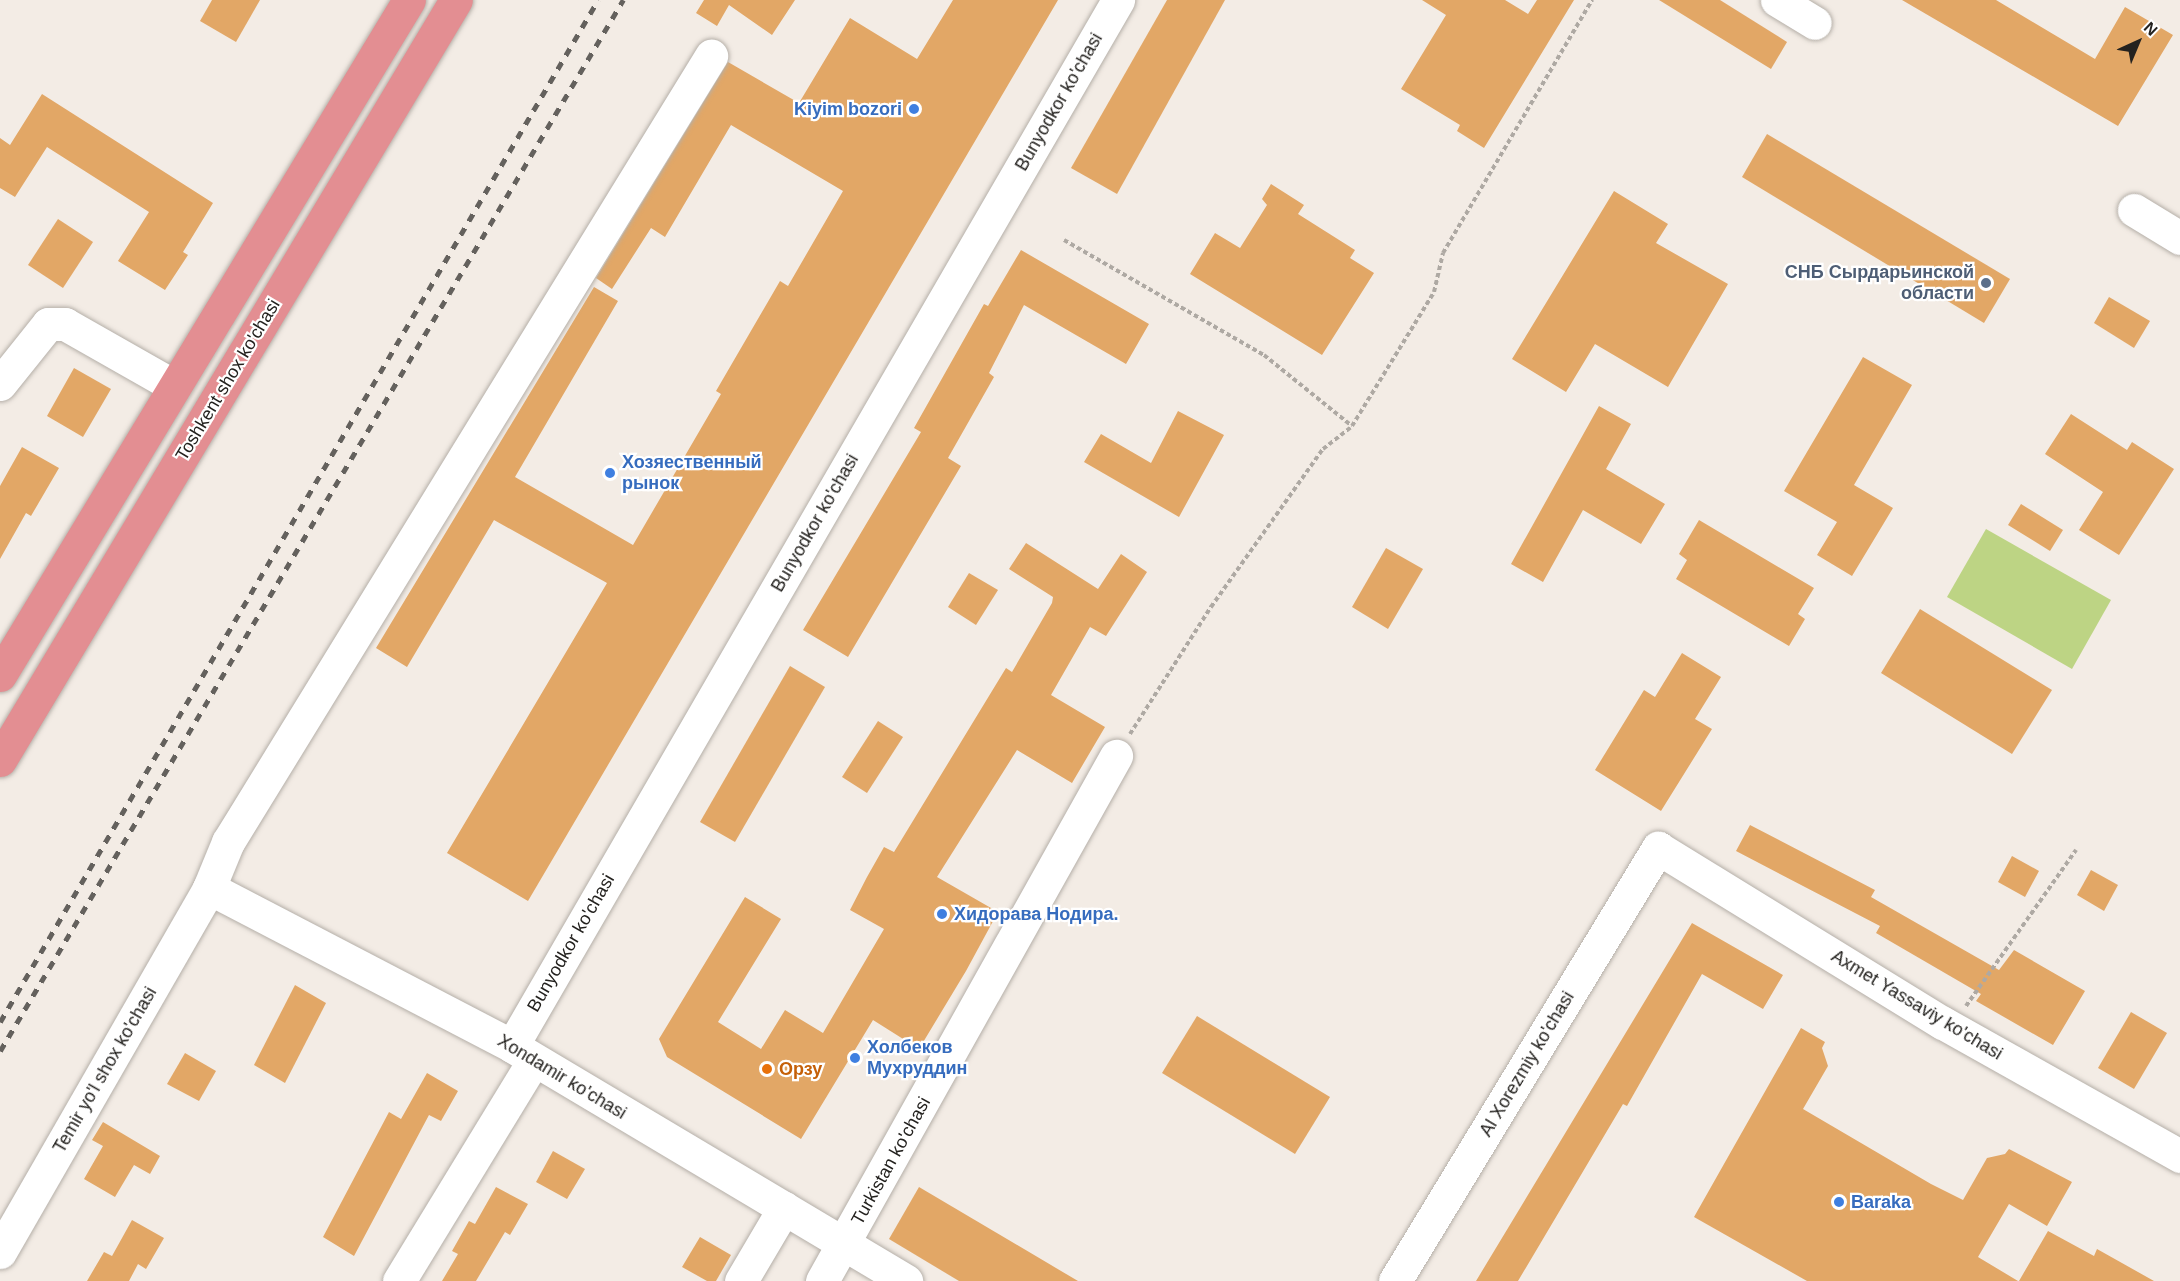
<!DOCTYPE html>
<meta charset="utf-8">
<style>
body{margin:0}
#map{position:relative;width:2180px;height:1281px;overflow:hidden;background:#f3ece5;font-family:Arial,sans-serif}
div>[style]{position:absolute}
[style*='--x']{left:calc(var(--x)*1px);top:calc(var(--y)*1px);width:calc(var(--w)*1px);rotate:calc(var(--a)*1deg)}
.green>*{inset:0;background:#bdd484}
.building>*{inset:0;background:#e2a766}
.path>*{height:4px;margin-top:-2px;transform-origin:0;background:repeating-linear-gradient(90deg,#aea9a3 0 4.5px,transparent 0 7.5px)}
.roads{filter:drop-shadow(0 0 2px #b5afa8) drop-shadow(0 0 2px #b5afa8)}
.minor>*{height:33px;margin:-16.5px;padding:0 16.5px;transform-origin:16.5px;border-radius:16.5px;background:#fff}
.highway>*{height:33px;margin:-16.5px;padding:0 16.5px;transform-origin:16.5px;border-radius:16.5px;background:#e38e92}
.rail>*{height:4.5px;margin-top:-2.25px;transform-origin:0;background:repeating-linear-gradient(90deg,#64615d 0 8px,transparent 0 16px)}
.dots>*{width:16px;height:16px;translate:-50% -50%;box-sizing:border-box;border:3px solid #fff;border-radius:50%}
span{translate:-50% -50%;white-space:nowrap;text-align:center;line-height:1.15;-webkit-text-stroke:4.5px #fff;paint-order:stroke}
.street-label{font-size:18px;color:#24221f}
.shop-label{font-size:18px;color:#366cbe;font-weight:700}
.right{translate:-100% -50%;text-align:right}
.left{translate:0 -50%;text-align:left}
.service-label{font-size:18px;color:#4e5e75;font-weight:700}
.food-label{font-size:18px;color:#c56008;font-weight:700}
.north{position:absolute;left:2108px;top:12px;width:60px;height:60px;-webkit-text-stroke:4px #fff;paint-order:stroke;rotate:44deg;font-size:16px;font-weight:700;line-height:24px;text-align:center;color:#24221f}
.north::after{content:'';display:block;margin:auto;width:21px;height:27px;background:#24221f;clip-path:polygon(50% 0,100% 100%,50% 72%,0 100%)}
</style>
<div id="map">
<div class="green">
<div style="clip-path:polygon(1986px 529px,2111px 600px,2072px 669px,1947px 597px)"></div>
</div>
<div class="building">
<div style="clip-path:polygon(212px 0,260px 0,236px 42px,200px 21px)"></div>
<div style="clip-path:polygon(704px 0,795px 0,772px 35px,729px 5px,717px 26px,696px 13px)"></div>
<div style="clip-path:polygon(953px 0,1058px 0,528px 901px,447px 853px,607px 583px,494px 520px,407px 667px,376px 648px,594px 287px,618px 301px,515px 477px,633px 545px,721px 394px,716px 391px,780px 281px,788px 286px,843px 191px,731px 125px,665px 237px,651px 228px,612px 289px,596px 278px,728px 62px,799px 103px,850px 18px,917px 59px)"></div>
<div style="clip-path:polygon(1167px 0,1225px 0,1117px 194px,1071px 168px)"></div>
<div style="clip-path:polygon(1422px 0,1505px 0,1528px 14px,1537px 0,1574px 0,1484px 148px,1457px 131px,1460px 125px,1401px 89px,1446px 15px)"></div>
<div style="clip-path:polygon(1659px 0,1720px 0,1787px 42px,1771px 69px)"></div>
<div style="clip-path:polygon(1902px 0,1996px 0,2095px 59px,2125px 7px,2173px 35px,2118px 126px)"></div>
<div style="clip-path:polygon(42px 94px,213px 203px,183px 252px,188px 255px,165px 290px,118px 261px,149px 212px,47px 147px,15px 197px,0 188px,0 138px,10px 145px)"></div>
<div style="clip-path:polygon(1767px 134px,2010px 279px,1984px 323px,1742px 177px)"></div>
<div style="clip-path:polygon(1271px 184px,1304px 205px,1298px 214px,1355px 250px,1350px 258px,1374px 273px,1322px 355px,1190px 274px,1215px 233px,1240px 248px,1267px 205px,1262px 199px)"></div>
<div style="clip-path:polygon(1614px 191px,1668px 224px,1656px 243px,1728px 284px,1668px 387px,1595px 344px,1566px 392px,1512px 359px)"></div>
<div style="clip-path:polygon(58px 219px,93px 242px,63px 288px,28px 265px)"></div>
<div style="clip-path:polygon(1021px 250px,1149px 324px,1126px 364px,1024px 305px,989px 373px,994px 377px,948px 458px,961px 466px,848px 657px,803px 630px,921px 432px,914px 428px,984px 304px,988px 306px)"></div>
<div style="clip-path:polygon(2109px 297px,2150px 321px,2134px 348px,2094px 323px)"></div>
<div style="clip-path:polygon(1863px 357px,1912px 385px,1854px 485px,1893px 508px,1852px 576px,1817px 555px,1837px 522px,1784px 491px)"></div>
<div style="clip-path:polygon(74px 368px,111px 389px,83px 437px,47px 416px)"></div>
<div style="clip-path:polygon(1599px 406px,1631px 424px,1606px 469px,1665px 504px,1641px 544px,1583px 510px,1543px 582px,1511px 564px)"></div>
<div style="clip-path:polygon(1178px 411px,1224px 435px,1179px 517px,1084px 462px,1101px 434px,1151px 463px)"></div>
<div style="clip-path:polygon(2071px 414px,2127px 450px,2132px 442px,2174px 469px,2119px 555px,2079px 530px,2103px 492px,2045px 454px)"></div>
<div style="clip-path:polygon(22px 447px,59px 468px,31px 516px,26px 513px,0 559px,0 486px)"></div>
<div style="clip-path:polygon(2021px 504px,2063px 530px,2050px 551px,2008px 525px)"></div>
<div style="clip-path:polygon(1699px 520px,1814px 588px,1798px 614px,1805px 619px,1789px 646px,1676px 579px,1687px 560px,1679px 554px)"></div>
<div style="clip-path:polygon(1026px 543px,1098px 589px,1121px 554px,1147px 572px,1106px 636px,1090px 627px,1051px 695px,1105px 727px,1072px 783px,1017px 750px,937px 877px,998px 912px,966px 971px,919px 1049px,873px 1020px,801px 1139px,667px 1057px,659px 1039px,745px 897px,781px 919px,718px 1022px,761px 1049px,785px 1010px,823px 1033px,884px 929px,850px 910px,867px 877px,884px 847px,894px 852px,1006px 668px,1012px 672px,1052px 603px,1053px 597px,1009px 569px)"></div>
<div style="clip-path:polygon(1386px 548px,1423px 569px,1388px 629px,1352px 607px)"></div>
<div style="clip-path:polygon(969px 573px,998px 590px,976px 625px,948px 607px)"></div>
<div style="clip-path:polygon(1920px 609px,2052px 690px,2012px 754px,1881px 673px)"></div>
<div style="clip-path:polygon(1682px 653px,1721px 677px,1695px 719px,1712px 729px,1661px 811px,1595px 770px,1644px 690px,1655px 697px)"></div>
<div style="clip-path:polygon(790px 666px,825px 687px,735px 842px,700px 822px)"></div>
<div style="clip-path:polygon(878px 721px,903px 737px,867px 793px,842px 777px)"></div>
<div style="clip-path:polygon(1750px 825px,1875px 890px,1871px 897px,1999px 970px,2014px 950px,2085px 991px,2053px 1045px,1976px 1001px,1981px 994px,1876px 933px,1880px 926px,1736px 851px)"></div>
<div style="clip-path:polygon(2012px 856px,2039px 871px,2025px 897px,1998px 882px)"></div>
<div style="clip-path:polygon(2091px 870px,2118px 885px,2104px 911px,2077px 895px)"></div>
<div style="clip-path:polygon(1692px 923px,1783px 975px,1763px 1009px,1702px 974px,1627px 1106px,1623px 1104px,1518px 1281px,1476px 1281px)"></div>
<div style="clip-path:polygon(295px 985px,326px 1003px,285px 1083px,254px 1065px)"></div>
<div style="clip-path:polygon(2131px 1012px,2167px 1033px,2134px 1089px,2098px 1068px)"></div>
<div style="clip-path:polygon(1197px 1016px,1330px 1097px,1295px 1154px,1162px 1073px)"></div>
<div style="clip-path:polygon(1801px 1028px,1825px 1042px,1822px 1048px,1828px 1066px,1803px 1109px,1931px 1184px,1963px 1200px,1987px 1158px,2005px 1154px,2009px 1149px,2072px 1182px,2047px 1226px,2009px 1204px,1978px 1257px,2018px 1281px,1807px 1281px,1694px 1217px)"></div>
<div style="clip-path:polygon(185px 1053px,216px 1071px,199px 1101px,167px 1084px)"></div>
<div style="clip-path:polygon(427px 1073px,458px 1091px,441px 1121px,429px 1115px,354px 1256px,323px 1237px,389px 1112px,401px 1119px)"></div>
<div style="clip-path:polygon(103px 1122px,160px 1156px,150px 1174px,134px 1165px,115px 1197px,84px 1179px,103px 1146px,92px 1140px)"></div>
<div style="clip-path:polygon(553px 1151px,585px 1169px,567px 1199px,536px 1182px)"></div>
<div style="clip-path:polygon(496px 1187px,528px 1204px,510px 1235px,505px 1232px,476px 1281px,442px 1281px,458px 1254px,452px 1251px,469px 1221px,475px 1224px)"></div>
<div style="clip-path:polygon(919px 1187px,1078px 1281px,959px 1281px,889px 1239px)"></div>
<div style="clip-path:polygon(132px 1220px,164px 1238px,146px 1269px,138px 1264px,129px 1281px,87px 1281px,104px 1252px,112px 1256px)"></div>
<div style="clip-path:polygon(2048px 1231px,2094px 1256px,2097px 1249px,2154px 1281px,2019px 1281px)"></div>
<div style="clip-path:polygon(700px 1237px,731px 1255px,716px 1281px,707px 1281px,682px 1267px)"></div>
</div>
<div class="path">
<div style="--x:1064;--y:240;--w:231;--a:29.9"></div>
<div style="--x:1264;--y:355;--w:113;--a:38.9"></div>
<div style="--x:1130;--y:734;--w:151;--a:-57.5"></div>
<div style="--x:1211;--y:607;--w:194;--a:-54.7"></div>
<div style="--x:1323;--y:449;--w:37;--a:-38"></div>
<div style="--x:1352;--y:426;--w:157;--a:-58.5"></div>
<div style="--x:1434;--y:292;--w:40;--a:-77"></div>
<div style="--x:1443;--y:253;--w:294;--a:-59.5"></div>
<div style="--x:1966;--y:1006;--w:191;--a:-54.8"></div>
</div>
<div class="roads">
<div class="minor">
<div style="--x:1777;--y:0;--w:44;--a:31.2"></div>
<div style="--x:2134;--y:210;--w:54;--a:31.3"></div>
<div style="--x:0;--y:384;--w:77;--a:-51.3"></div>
<div style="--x:48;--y:324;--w:17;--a:0"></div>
<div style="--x:65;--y:324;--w:125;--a:29.6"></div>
<div style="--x:209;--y:888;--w:342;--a:27.5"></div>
<div style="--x:512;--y:1046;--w:459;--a:30.8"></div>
<div style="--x:512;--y:1046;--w:1209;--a:-59.91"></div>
<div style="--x:0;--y:1252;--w:420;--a:-60.1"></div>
<div style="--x:209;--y:888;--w:50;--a:-67.6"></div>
<div style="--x:228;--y:842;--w:923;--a:-58.43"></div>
<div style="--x:399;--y:1281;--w:259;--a:-58.6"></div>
<div style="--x:741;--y:1281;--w:85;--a:-59.5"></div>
<div style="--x:822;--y:1281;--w:602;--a:-60.75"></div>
<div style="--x:1395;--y:1281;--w:507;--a:-58.73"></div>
<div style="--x:1658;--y:848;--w:334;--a:31.6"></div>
<div style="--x:1943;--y:1023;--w:272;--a:29.3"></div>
</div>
<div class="highway">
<div style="--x:0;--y:675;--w:789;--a:-58.79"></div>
<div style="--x:0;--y:760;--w:886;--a:-59.04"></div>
</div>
</div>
<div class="rail">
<div style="--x:0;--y:1022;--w:1184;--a:-59.67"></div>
<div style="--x:0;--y:1051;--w:1222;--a:-59.34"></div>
</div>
<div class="dots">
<div style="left:914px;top:109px;background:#3f7fe0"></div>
<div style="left:1986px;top:283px;background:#5c6f8a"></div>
<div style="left:610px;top:473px;background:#3f7fe0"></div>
<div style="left:942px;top:914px;background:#3f7fe0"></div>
<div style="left:855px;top:1058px;background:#3f7fe0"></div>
<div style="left:767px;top:1069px;background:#e8710a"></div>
<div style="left:1839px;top:1202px;background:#3f7fe0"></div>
</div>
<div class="street-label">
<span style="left:1059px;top:102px;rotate:-60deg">Bunyodkor ko'chasi</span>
<span style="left:228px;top:380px;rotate:-59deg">Toshkent shox ko'chasi</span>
<span style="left:815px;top:523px;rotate:-60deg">Bunyodkor ko'chasi</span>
<span style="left:571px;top:943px;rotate:-60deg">Bunyodkor ko'chasi</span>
<span style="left:1917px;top:1005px;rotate:31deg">Axmet Yassaviy ko'chasi</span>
<span style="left:1527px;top:1064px;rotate:-59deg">Al Xorezmiy ko'chasi</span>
<span style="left:105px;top:1070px;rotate:-60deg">Temir yo'l shox ko'chasi</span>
<span style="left:562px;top:1077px;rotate:31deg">Xondamir ko'chasi</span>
<span style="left:891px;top:1161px;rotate:-61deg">Turkistan ko'chasi</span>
</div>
<div class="shop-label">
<span class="right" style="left:902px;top:109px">Kiyim bozori</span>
<span class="left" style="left:622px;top:473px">Хозяественный<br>рынок</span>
<span class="left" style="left:954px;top:914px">Хидорава Нодира.</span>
<span class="left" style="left:867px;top:1058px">Холбеков<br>Мухруддин</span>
<span class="left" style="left:1851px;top:1202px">Baraka</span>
</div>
<div class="service-label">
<span class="right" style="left:1974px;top:283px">СНБ Сырдарьинской<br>области</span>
</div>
<div class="food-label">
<span class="left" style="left:779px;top:1069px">Орзу</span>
</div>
<div class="north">N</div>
</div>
